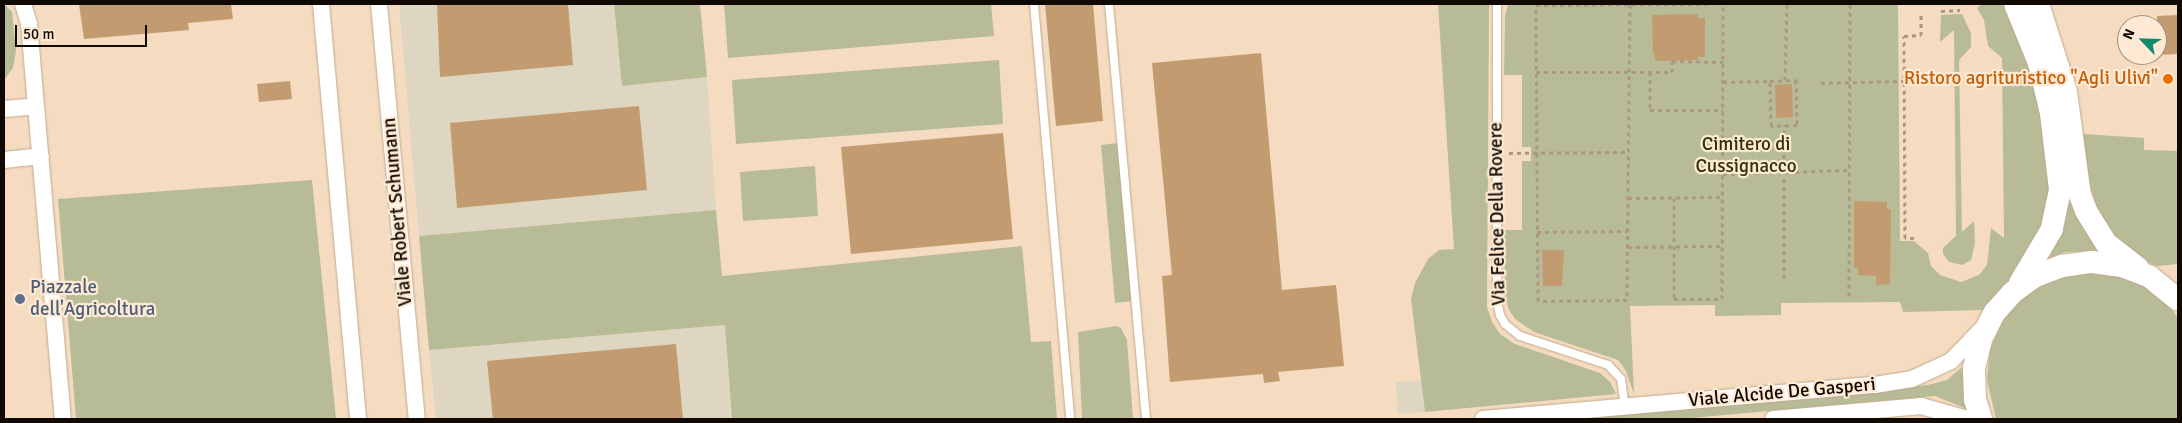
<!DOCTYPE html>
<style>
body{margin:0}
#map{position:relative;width:2182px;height:423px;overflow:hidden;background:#f5dcc0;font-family:Signika,sans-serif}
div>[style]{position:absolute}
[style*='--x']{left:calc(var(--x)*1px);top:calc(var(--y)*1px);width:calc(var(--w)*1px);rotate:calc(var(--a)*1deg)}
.industrial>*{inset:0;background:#ded6c1}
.green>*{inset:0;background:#b7bc97}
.building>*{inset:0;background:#c29b71}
.path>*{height:3px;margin-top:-1.5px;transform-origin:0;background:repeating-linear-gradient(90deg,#ab9883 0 4px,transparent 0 8px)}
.roads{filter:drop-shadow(0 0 1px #c1a98f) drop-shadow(0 0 1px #c1a98f)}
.lane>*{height:8px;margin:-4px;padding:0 4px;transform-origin:4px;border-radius:4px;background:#fff}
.street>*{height:16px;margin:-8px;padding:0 8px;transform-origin:8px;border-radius:8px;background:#fff}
.secondary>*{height:22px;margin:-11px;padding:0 11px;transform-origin:11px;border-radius:11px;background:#fff}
.dots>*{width:14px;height:14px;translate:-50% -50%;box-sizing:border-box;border:2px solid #feead4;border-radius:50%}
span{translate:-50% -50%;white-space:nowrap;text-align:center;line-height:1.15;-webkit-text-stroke:4.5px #feead4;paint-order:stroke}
.food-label{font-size:19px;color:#c56008}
.right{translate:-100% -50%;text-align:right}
.park-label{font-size:19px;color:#2f3205}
.street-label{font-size:19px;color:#110903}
.service-label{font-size:19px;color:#4e5e75}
.left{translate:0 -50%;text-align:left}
.frame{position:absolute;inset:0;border:5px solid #110903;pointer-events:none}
.north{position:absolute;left:2117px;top:15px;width:50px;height:50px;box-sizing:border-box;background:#feead4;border:1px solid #9f9080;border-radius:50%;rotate:294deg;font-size:14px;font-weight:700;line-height:20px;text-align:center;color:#110903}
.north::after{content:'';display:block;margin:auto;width:18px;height:22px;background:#158b6c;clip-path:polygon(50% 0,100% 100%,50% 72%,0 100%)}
.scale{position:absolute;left:15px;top:25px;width:132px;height:22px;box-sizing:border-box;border:2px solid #110903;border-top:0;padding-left:6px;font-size:15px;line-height:18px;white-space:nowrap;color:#110903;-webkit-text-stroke:4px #feead4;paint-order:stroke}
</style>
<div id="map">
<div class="industrial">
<div style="clip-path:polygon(399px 4px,614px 4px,622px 86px,707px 77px,716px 210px,419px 236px)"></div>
<div style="clip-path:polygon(726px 325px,732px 419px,436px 419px,429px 350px)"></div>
<div style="clip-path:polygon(1422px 380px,1425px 412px,1398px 414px,1396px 382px)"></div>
</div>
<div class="green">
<div style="clip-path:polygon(4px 4px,12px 12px,16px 51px,13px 68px,4px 80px)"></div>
<div style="clip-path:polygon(614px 4px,700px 4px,707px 77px,622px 86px)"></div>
<div style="clip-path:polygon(724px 4px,991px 4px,994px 36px,728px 58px)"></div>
<div style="clip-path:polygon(1438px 4px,1489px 4px,1487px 307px,1492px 322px,1500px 334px,1515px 344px,1600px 373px,1610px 382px,1616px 394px,1425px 412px,1411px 299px,1415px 283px,1428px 259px,1439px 250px,1454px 249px)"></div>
<div style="clip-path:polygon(1508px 4px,1898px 4px,1900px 241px,1914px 241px,1928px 253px,1931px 266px,1940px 275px,1961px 282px,1979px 275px,1987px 265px,1991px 228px,2004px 238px,2002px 58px,1988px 46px,1984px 20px,1977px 8px,1982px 4px,2008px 4px,2042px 106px,2052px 202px,2024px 267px,1983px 310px,1903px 312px,1900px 302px,1781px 303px,1781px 315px,1715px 316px,1715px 305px,1630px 306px,1634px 394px,1626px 371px,1618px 360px,1534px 332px,1515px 319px,1509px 310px,1505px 298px,1504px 230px,1522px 230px,1522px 161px,1531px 161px,1531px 147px,1522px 147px,1522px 75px,1504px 75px,1505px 16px)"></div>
<div style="clip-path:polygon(1962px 14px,1971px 33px,1971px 47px,1959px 60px,1962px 232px,1974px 221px,1975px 243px,1971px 260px,1962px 265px,1949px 262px,1943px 254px,1943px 248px,1956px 236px,1954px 30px,1940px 42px,1941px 15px)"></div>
<div style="clip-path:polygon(999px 60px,1003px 124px,736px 144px,732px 80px)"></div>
<div style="clip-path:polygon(2083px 134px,2144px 138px,2144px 150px,2178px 151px,2178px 264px,2157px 266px,2144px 261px,2112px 235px,2098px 211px,2088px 180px)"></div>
<div style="clip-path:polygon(1119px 143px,1133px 301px,1115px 303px,1101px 145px)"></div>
<div style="clip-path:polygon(815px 166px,818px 216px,743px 221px,740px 172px)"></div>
<div style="clip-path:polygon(312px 180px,336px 419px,76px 419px,58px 199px)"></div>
<div style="clip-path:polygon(2069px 197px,2101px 251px,2065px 252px,2049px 258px,2062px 231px)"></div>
<div style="clip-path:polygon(716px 210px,722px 276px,1022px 246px,1031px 342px,1051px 341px,1057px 419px,732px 419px,725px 325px,429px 350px,419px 236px)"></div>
<div style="clip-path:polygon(2081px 272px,2113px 273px,2142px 284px,2167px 303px,2178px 318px,2178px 419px,1996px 419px,1987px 380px,1990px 349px,2003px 320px,2024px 297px,2051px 280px)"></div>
<div style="clip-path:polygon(1116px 326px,1121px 328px,1127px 340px,1133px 419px,1082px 419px,1078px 332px)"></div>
<div style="clip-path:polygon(1962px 367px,1967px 409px,1935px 396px,1680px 419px,1567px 419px,1928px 385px,1947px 380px)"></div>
</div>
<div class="building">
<div style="clip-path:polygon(79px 4px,231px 4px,233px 19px,188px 23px,189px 30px,84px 39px)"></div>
<div style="clip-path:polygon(437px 4px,568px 4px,573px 65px,440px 77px)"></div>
<div style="clip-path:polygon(1045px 4px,1093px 4px,1103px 121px,1056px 126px)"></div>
<div style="clip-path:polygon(1698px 14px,1698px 18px,1705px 18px,1705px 57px,1698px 57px,1698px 60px,1656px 61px,1653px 51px,1652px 15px)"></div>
<div style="clip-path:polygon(2178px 15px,2178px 54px,2157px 55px,2157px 16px)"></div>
<div style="clip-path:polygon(1261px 53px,1282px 290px,1336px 285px,1344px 366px,1278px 372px,1280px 381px,1264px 383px,1263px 374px,1170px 382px,1162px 276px,1172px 275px,1152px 63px)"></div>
<div style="clip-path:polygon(290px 81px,292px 99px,259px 102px,257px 84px)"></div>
<div style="clip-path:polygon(1792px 84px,1793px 117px,1776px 118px,1775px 85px)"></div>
<div style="clip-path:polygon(639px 106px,647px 190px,457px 208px,450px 123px)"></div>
<div style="clip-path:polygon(1003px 133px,1013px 239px,851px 254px,841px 147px)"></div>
<div style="clip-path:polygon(1854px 201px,1887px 202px,1887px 209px,1891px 209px,1890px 284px,1876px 285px,1876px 276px,1858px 275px,1858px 268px,1854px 268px)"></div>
<div style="clip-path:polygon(1542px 250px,1564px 250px,1562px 286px,1543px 286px)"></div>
<div style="clip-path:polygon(676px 344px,683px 419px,493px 419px,487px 361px)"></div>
</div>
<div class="path">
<div style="--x:1630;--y:4;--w:296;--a:90.6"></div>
<div style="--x:1627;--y:300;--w:89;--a:179.4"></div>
<div style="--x:1538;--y:301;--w:296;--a:-90.4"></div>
<div style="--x:1536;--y:5;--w:173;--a:-0.3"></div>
<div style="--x:1941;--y:11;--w:19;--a:-3"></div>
<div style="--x:1536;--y:72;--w:136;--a:0"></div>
<div style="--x:1672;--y:72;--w:11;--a:-90"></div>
<div style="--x:1672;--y:61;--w:51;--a:1.1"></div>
<div style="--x:1650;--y:72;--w:38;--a:90"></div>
<div style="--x:1650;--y:110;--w:73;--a:0"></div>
<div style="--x:1785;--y:80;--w:76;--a:-88.5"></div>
<div style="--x:1796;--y:80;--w:45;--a:88.7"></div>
<div style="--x:1797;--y:125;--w:26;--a:178"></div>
<div style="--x:1771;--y:126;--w:45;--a:-91.3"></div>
<div style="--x:1770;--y:81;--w:26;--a:-2"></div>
<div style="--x:1723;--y:82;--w:47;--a:-1.2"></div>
<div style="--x:1821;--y:83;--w:83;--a:-1.4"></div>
<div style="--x:1509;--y:153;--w:120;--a:-0.5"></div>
<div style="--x:1723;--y:174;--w:126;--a:-1.8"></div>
<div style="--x:1628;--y:198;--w:94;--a:-0.6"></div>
<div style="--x:1674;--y:198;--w:101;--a:90"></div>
<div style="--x:1674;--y:299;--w:48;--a:0"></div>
<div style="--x:1722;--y:299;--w:295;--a:-89.8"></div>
<div style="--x:1537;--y:232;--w:91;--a:-0.6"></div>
<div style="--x:1914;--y:238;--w:9;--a:180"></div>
<div style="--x:1905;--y:238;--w:202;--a:-90.3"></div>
<div style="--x:1904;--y:36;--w:17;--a:-3"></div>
<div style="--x:1921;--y:35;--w:23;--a:-90"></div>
<div style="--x:1628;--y:247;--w:94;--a:-0.6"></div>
<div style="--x:1784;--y:278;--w:153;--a:-90"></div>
<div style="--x:1849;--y:296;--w:292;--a:-89.8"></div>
</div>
<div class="roads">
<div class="lane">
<div style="--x:1034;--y:4;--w:417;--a:85"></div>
<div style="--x:1109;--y:4;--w:417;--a:84.9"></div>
<div style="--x:1497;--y:4;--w:297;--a:90"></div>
<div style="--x:1497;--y:301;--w:14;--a:78"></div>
<div style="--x:1500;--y:315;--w:10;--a:61"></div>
<div style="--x:1505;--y:324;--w:19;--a:39"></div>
<div style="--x:1520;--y:336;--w:93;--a:18.2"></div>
<div style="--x:1608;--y:365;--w:19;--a:47"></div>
<div style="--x:1621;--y:379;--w:28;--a:82"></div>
</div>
<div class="street">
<div style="--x:23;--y:4;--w:21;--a:73"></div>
<div style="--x:29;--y:24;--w:396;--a:85.1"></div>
<div style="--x:321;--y:4;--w:417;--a:84.9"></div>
<div style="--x:379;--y:4;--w:417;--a:84.8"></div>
<div style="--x:4;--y:109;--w:32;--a:-5"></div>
<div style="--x:4;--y:160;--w:37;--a:-6"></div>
<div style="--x:1483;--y:419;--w:393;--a:-5"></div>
<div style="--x:1875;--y:385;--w:37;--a:-9"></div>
<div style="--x:1912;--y:379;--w:43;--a:-24.8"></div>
<div style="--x:1951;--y:361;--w:43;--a:-45.9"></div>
<div style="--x:1773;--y:419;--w:149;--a:-5"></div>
<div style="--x:1921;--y:406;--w:48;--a:15.8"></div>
</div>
<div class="secondary">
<div style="--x:2015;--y:4;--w:64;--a:67.9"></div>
<div style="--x:2039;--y:63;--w:51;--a:76.5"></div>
<div style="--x:2051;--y:113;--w:78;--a:83.3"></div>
<div style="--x:2060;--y:190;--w:40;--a:102"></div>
<div style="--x:2052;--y:229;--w:63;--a:120.7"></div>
<div style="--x:2038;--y:4;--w:92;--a:72.3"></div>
<div style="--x:2066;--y:92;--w:104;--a:82.3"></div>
<div style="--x:2080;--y:195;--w:17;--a:69"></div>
<div style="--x:2086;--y:211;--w:39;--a:58"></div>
<div style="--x:2107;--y:244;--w:39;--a:38"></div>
<div style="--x:1981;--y:419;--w:21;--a:-107"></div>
<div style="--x:1975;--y:399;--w:31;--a:-92"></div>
<div style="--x:1974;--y:368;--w:30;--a:-76"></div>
<div style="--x:1981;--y:339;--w:30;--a:-63"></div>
<div style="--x:1995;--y:312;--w:25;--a:-48"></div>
<div style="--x:2012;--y:293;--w:26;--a:-37"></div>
<div style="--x:2033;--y:277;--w:31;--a:-21"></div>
<div style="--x:2062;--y:266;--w:30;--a:-8"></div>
<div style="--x:2092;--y:262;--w:30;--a:8"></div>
<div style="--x:2122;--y:266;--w:30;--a:21"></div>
<div style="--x:2150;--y:277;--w:36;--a:39"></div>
</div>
</div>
<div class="dots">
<div style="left:2168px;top:79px;background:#e8710a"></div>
<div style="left:20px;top:299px;background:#5c6f8a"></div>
</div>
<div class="food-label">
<span class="right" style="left:2158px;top:79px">Ristoro agrituristico "Agli Ulivi"</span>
</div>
<div class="park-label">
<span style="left:1746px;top:156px">Cimitero di<br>Cussignacco</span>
</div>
<div class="street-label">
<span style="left:398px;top:212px;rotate:-95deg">Viale Robert Schumann</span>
<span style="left:1498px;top:214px;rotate:-91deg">Via Felice Della Rovere</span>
<span style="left:1782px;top:393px;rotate:-5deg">Viale Alcide De Gasperi</span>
</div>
<div class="service-label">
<span class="left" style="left:30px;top:299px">Piazzale<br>dell'Agricoltura</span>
</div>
<div class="frame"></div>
<div class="north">N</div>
<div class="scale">50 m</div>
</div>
